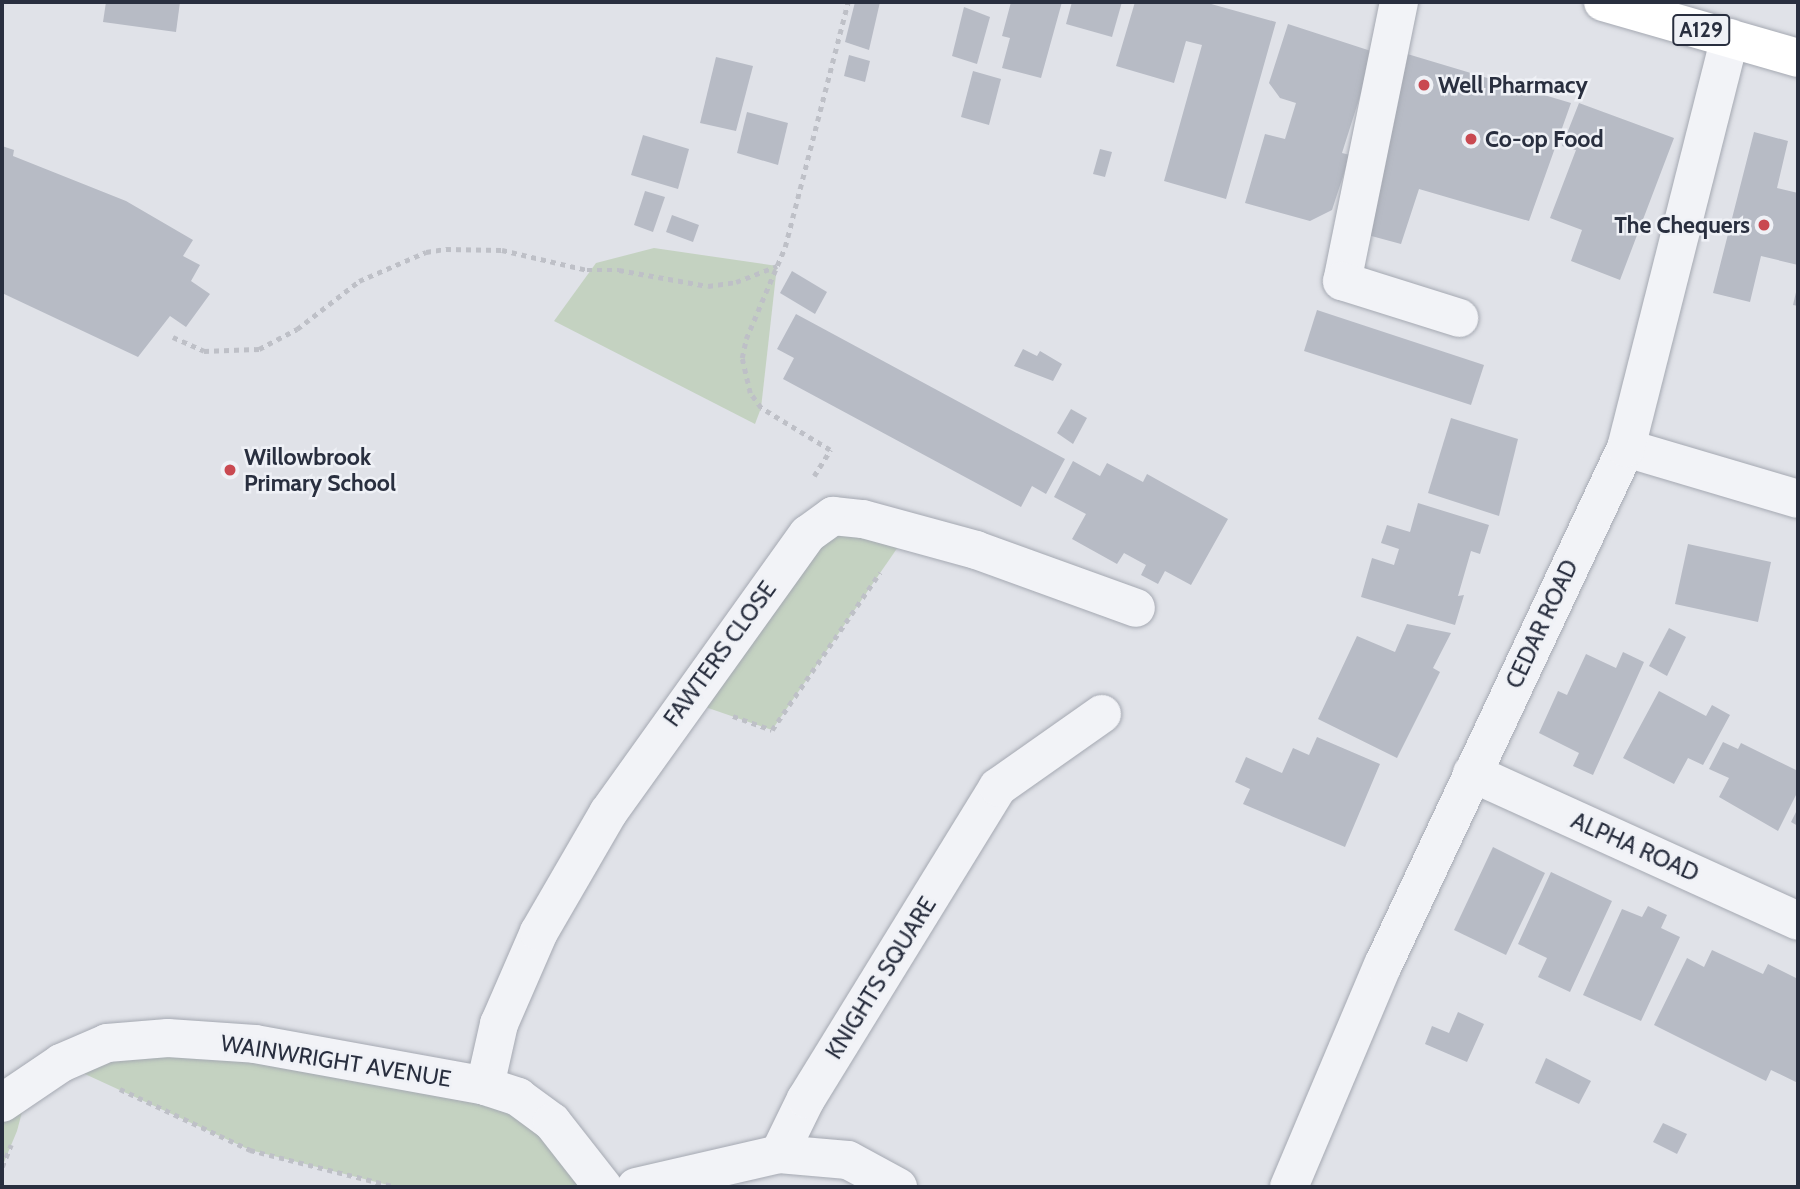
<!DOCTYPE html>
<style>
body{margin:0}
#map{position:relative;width:1800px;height:1189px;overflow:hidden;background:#e0e2e8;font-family:Cabin,sans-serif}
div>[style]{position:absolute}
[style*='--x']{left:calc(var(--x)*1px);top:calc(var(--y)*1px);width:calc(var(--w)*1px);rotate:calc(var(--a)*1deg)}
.green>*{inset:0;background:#c4d2c1}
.building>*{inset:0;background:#b7bbc5}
.path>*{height:4.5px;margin-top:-2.25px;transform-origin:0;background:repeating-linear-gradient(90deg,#bec0c7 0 5px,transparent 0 10px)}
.roads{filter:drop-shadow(0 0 2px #a5a9b2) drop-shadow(0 0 2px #a5a9b2)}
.minor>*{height:38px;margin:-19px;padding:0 19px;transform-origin:19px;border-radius:19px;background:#f2f3f7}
.major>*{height:38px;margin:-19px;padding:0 19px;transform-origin:19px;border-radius:19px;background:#fff}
.dots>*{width:19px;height:19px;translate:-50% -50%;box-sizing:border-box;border:4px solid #eff1f6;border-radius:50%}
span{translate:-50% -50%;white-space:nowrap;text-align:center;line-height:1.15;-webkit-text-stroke:5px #eff1f6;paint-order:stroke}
.shield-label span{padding:2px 5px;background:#eff1f6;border:2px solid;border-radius:5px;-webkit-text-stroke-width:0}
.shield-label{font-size:21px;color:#292f3f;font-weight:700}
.poi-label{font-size:23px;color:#292f3f;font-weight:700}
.left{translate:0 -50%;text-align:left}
.right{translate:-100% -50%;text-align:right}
.street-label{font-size:23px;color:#292f3f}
.frame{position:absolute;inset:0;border:4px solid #292f3f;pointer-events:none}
</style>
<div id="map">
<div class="green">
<div style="clip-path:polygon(654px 248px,777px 266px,761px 408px,755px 424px,554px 321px,596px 263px)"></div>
<div style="clip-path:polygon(909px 531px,772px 730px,685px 700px,808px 534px)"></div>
<div style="clip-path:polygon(107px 1043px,485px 1086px,602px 1187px,396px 1187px,250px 1150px,61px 1063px)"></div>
<div style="clip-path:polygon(30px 1082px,17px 1131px,2px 1167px,2px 1104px)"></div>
</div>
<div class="building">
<div style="clip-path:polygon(106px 2px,180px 2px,176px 32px,103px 22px)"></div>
<div style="clip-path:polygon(855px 2px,880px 2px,869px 50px,845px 42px)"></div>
<div style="clip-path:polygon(1011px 2px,1062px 2px,1041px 78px,1002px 68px,1010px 38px,1002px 36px)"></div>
<div style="clip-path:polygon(1072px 2px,1122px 2px,1112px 37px,1066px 24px)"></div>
<div style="clip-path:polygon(1135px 2px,1204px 2px,1276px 22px,1226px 199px,1164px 181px,1202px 45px,1186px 41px,1174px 83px,1116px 66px)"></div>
<div style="clip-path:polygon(964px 7px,990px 17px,977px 64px,952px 56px)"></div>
<div style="clip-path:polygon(1288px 24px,1374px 52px,1342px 153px,1350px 155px,1332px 210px,1310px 221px,1245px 203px,1265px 134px,1285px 139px,1296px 103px,1280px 98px,1269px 83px)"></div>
<div style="clip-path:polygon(1404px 53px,1571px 103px,1529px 221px,1419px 189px,1401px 244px,1364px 234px)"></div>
<div style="clip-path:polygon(849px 55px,870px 61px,865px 82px,844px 76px)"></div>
<div style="clip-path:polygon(716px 57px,753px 66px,736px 131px,700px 123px)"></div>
<div style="clip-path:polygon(973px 71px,1001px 79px,989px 125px,961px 117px)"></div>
<div style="clip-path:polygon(1579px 103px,1674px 138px,1620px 280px,1571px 261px,1582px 230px,1550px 218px,1576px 150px,1562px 146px)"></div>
<div style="clip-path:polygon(747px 112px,788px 123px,778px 165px,737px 153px)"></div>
<div style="clip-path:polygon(1754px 132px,1788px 141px,1777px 188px,1798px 193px,1798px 265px,1761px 256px,1750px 302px,1713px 293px)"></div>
<div style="clip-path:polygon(643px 135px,689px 149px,678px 189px,631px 175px)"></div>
<div style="clip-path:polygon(2px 146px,14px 150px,13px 156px,126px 201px,193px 240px,183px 256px,200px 265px,191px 281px,210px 294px,186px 327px,170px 316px,138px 357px,2px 293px)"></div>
<div style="clip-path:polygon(1100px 149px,1112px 152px,1105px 177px,1093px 174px)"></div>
<div style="clip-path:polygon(645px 191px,665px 197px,653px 232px,634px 225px)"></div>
<div style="clip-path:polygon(672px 215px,699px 225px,693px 242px,666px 232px)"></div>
<div style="clip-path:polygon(792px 271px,827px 292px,815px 314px,780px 293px)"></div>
<div style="clip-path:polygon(1797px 288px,1798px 288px,1798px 306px,1793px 305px)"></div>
<div style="clip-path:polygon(1317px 310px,1484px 365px,1471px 405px,1304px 351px)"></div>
<div style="clip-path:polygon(796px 314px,1065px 459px,1046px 494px,1032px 486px,1021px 507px,783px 379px,794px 358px,777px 349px)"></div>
<div style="clip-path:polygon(1023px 349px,1037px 356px,1040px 351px,1062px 364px,1053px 381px,1014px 366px)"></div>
<div style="clip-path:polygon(1071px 409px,1087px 418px,1073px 444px,1057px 433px)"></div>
<div style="clip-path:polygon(1451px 418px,1518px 439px,1499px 516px,1428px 493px)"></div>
<div style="clip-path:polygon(1073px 461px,1100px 476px,1107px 463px,1143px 482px,1147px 474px,1228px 519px,1191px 585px,1165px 571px,1158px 584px,1141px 575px,1146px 565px,1124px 553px,1117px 564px,1072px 539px,1086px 514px,1054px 497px)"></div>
<div style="clip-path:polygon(1418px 503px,1489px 525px,1480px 554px,1471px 551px,1458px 596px,1464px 595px,1455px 625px,1361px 597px,1372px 558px,1394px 565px,1399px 549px,1381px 543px,1387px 525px,1410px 532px)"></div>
<div style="clip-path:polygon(1688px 544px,1771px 562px,1758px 622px,1675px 604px)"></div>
<div style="clip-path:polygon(1407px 624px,1451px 633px,1433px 668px,1440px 672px,1397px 758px,1318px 719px,1357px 636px,1395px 652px)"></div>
<div style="clip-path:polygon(1669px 628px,1686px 637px,1667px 676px,1649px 666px)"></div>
<div style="clip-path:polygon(1623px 652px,1644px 662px,1593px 775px,1573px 766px,1579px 753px,1539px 733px,1558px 691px,1567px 695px,1586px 654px,1616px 668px)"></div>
<div style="clip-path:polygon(1659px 691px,1706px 716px,1712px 705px,1730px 715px,1703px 765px,1688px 758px,1674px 784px,1623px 758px)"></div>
<div style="clip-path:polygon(1317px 737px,1380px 764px,1345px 847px,1243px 804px,1250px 789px,1235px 782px,1246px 757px,1282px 773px,1293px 748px,1309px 755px)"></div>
<div style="clip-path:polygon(1723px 742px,1738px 749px,1741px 743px,1798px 771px,1798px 791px,1778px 831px,1719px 797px,1729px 778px,1709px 769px)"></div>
<div style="clip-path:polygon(1798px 808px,1798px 826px,1791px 822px)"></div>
<div style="clip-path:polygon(1493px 847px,1545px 873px,1506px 955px,1454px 930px)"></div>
<div style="clip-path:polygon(1551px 872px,1612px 901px,1570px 992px,1538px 977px,1547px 958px,1518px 944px)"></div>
<div style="clip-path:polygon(1648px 906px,1667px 915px,1661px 928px,1680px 937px,1641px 1021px,1583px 995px,1622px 909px,1642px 917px)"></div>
<div style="clip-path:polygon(1712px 950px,1763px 974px,1768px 964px,1798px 979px,1798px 1083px,1771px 1070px,1766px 1081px,1654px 1025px,1687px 958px,1704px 967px)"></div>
<div style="clip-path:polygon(1458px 1012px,1484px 1024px,1467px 1062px,1425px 1044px,1432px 1026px,1449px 1033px)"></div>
<div style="clip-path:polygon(1546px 1058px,1591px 1081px,1579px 1104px,1535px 1083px)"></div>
<div style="clip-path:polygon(1663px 1123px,1687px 1134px,1677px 1154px,1653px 1142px)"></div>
</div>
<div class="path">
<div style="--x:173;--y:337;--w:34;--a:24"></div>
<div style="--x:204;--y:351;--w:55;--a:-2.1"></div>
<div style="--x:259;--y:349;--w:43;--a:-27.8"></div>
<div style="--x:297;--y:329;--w:78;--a:-37.7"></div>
<div style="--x:359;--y:281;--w:73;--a:-23.4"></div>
<div style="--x:426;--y:252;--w:20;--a:-9"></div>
<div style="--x:446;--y:249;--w:56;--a:1"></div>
<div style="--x:502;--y:250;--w:87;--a:13.2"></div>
<div style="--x:587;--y:270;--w:32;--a:0"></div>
<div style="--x:619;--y:270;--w:90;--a:10.2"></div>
<div style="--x:708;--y:286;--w:28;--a:-8"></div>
<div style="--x:736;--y:282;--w:44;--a:-21.3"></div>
<div style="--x:814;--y:476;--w:31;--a:-58"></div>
<div style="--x:830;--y:450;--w:81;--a:-148.7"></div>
<div style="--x:761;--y:408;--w:19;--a:-126"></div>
<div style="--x:750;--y:393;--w:36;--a:-103"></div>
<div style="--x:742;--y:358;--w:19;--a:-78"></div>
<div style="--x:746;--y:339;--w:100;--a:-67"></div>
<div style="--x:785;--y:247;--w:253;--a:-75.6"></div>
<div style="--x:733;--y:716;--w:41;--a:19.7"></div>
<div style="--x:772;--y:730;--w:191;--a:-55.6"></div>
<div style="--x:120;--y:1089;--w:144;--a:25.1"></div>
<div style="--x:250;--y:1150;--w:151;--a:14.2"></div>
<div style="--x:2;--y:1167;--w:24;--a:-68"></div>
</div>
<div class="roads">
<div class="minor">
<div style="--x:1399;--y:2;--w:285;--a:101.5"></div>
<div style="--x:1342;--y:281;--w:123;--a:17.5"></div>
<div style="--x:1626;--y:448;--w:179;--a:16.5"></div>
<div style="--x:1472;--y:773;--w:358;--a:24.4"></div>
<div style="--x:485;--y:1086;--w:64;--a:-77.3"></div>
<div style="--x:499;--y:1024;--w:100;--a:-66.5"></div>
<div style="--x:539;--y:932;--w:138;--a:-59.9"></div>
<div style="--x:608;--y:813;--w:343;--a:-54.4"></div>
<div style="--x:808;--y:534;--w:31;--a:-36"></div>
<div style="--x:833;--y:516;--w:30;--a:6"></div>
<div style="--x:863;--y:519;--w:117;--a:15.3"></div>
<div style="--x:976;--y:550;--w:170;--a:19.9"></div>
<div style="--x:2;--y:1103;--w:71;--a:-34.1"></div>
<div style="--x:61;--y:1063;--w:50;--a:-23.5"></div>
<div style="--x:107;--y:1043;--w:61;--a:-4.7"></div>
<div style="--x:168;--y:1038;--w:87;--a:3.9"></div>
<div style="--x:255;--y:1044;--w:234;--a:10.3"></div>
<div style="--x:485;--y:1086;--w:35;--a:18"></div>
<div style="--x:518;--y:1097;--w:42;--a:36.3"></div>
<div style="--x:552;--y:1122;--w:83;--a:51.9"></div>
<div style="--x:779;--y:1154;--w:69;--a:5"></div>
<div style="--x:848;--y:1160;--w:57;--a:28.4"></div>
<div style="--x:636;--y:1187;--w:147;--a:-13"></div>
<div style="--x:779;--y:1154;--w:61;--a:-63.9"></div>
<div style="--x:806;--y:1099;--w:366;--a:-58.4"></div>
<div style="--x:998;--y:787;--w:127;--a:-35.1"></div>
<div style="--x:1289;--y:1187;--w:241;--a:-67.1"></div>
<div style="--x:1383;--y:965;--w:571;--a:-64.83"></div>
<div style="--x:1626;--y:448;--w:423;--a:-75.8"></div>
</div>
<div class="major">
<div style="--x:1603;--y:2;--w:203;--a:16"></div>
</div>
</div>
<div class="dots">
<div style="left:1424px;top:85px;background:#c94951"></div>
<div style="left:1471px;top:139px;background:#c94951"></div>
<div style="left:1764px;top:225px;background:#c94951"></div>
<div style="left:230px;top:470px;background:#c94951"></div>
</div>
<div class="shield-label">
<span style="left:1701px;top:30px">A129</span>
</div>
<div class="poi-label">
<span class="left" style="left:1438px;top:85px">Well Pharmacy</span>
<span class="left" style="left:1485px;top:139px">Co-op Food</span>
<span class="right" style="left:1750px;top:225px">The Chequers</span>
<span class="left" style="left:244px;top:470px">Willowbrook<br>Primary School</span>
</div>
<div class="street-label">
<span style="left:1542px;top:624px;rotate:-65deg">CEDAR ROAD</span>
<span style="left:720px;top:654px;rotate:-54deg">FAWTERS CLOSE</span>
<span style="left:1635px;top:847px;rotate:24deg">ALPHA ROAD</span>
<span style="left:881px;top:978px;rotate:-58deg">KNIGHTS SQUARE</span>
<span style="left:336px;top:1061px;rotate:9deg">WAINWRIGHT AVENUE</span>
</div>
<div class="frame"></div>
</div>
